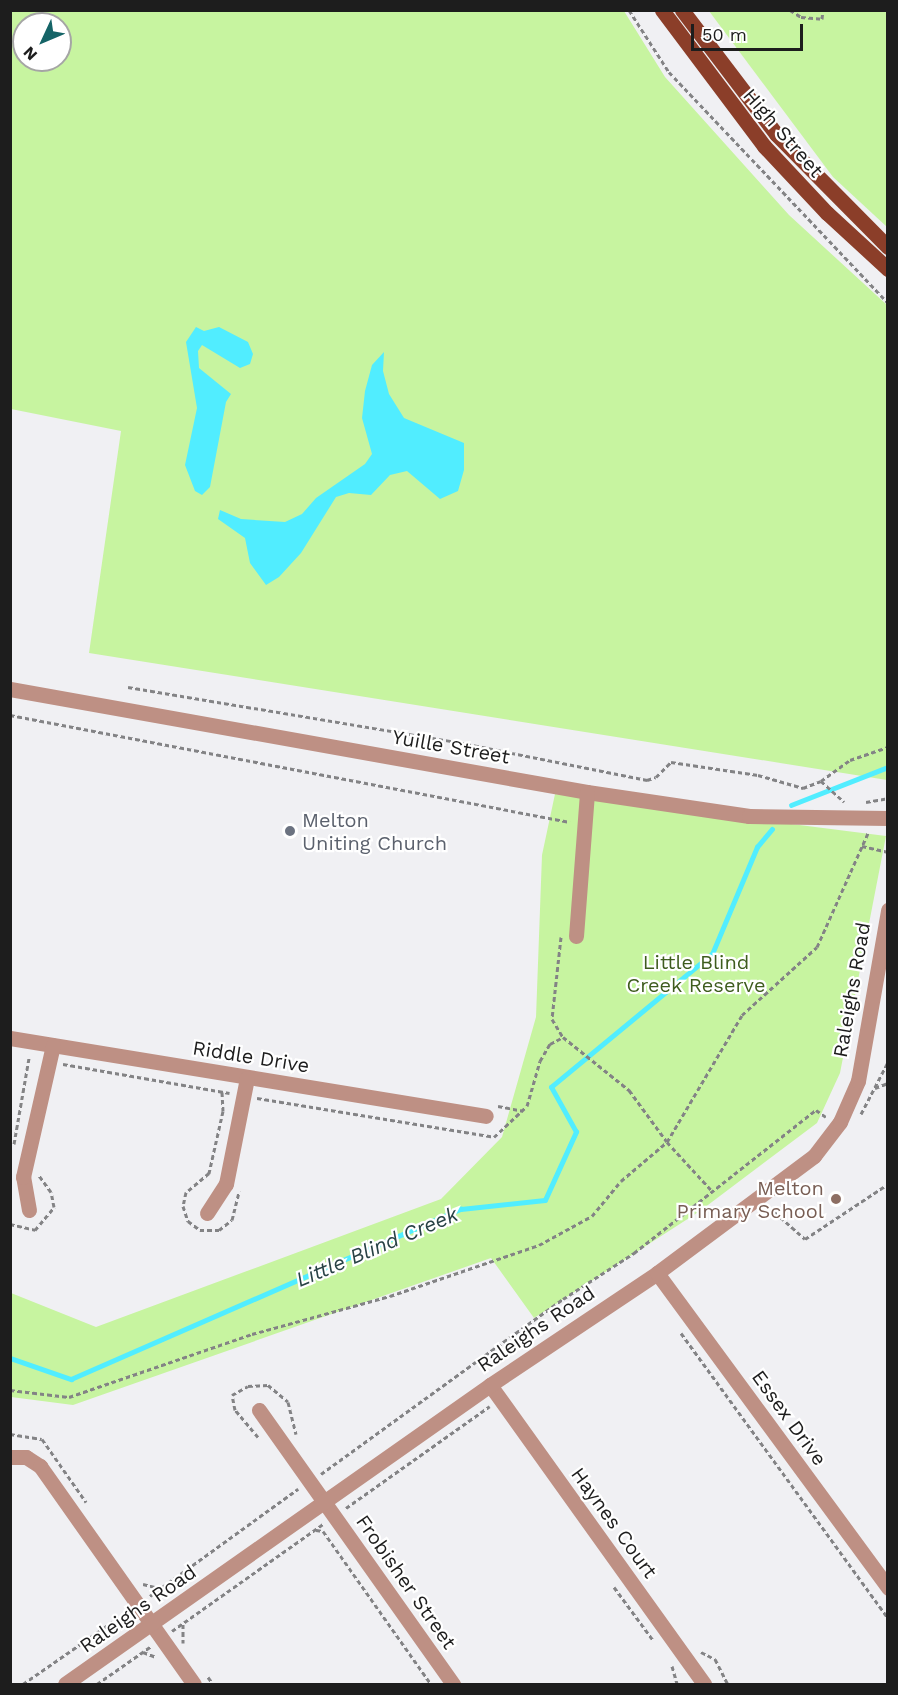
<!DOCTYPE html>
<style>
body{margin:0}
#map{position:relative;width:898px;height:1695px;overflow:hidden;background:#f0f0f3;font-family:"Work Sans",sans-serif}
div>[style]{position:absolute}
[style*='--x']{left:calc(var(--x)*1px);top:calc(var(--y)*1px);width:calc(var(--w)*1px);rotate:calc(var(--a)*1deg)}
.green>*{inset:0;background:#c7f4a0}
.water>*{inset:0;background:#51edff}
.stream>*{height:4.5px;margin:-2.25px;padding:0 2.25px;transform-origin:2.25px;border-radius:2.25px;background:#51edff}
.path>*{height:3px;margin-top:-1.5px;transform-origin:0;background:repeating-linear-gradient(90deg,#838385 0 4.5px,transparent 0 7.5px)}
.minor>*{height:15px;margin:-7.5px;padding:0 7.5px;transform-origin:7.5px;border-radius:7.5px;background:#be9084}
.major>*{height:15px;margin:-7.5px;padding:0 7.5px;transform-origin:7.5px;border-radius:7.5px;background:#8b3e29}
.dots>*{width:16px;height:16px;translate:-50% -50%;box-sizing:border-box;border:3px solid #fff;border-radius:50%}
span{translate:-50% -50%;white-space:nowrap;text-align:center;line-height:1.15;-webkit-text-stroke:4.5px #fff;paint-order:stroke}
.street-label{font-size:20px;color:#1d1d1d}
.worship-label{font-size:20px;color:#5b616d}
.left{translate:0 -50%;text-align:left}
.park-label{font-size:20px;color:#3e5c1d}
.education-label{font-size:20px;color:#785e54}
.right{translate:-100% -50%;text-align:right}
.water-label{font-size:21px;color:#284245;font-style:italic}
.frame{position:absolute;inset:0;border:12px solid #1d1d1d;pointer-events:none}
.north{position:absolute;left:12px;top:12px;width:60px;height:60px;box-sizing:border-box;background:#fff;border:2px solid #a5a5a5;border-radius:50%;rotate:226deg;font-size:16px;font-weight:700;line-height:24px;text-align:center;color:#1d1d1d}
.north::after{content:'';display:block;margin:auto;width:21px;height:27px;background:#156467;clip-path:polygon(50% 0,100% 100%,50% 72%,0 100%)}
.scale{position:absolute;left:691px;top:24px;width:112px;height:27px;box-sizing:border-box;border:3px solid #1d1d1d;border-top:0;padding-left:8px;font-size:18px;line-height:21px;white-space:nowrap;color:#1d1d1d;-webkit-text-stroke:4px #fff;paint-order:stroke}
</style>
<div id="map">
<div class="green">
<div style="clip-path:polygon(evenodd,10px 11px,624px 11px,665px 77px,789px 215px,887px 305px,887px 780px,89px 653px,121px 431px,11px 409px,10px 11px,24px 24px,60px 24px,60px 60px,24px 60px,24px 24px)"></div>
<div style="clip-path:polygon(709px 11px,887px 11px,887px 227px,833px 177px)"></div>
<div style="clip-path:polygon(555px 794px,886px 836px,840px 1073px,817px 1123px,700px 1211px,534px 1318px,491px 1258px,73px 1405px,11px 1397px,11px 1293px,96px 1327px,441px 1199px,502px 1137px,536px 1017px,542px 855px)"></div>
</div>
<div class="water">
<div style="clip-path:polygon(196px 327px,204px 331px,219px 327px,248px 342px,253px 354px,250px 364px,240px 368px,202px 345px,198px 351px,199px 368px,231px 394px,226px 402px,210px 487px,202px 495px,195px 491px,185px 465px,197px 408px,186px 342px)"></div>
<div style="clip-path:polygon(384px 352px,383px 371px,389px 394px,404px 418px,464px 443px,464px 470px,458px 491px,440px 499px,407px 471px,390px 475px,371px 495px,349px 493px,336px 497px,301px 553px,279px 577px,266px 585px,250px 563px,245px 538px,218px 519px,220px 510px,241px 519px,285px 522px,302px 514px,316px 498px,365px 464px,372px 454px,362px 418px,365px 391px,372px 365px)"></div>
</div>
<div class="stream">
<div style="--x:791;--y:805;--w:104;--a:-21.4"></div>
<div style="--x:10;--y:1358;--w:65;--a:19"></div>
<div style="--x:71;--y:1379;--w:425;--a:-23.6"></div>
<div style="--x:461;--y:1209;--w:84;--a:-6.1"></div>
<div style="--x:545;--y:1200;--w:75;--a:-65.5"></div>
<div style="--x:576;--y:1132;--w:51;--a:-119.1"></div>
<div style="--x:551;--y:1087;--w:209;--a:-39.6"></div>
<div style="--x:712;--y:954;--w:116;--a:-67.2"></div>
<div style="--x:757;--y:847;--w:23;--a:-50"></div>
</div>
<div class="path">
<div style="--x:629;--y:10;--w:74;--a:57.2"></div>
<div style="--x:669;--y:72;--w:318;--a:46.5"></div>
<div style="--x:790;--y:10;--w:13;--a:32"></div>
<div style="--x:801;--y:17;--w:21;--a:5"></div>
<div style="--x:822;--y:19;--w:9;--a:-84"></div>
<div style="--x:128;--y:687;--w:328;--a:9.5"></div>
<div style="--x:452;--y:741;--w:199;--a:11.3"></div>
<div style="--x:647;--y:780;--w:9;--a:-18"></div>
<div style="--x:656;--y:777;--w:21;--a:-45"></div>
<div style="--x:671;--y:762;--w:88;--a:8.5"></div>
<div style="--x:758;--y:775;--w:47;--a:16.1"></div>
<div style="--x:803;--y:788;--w:19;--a:-21"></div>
<div style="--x:821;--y:781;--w:36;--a:-36"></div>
<div style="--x:850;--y:760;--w:40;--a:-18.9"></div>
<div style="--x:10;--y:715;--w:570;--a:10.82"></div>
<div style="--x:821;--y:781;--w:31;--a:42"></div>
<div style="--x:866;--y:802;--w:22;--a:-10"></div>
<div style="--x:862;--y:846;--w:27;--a:13"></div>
<div style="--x:561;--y:937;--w:82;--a:96.3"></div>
<div style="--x:552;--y:1019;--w:21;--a:59"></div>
<div style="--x:63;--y:1064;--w:169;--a:9.9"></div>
<div style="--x:875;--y:1088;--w:14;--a:-21"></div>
<div style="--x:222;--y:1092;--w:19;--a:87"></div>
<div style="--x:223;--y:1111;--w:64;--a:102.7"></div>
<div style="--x:209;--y:1173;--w:30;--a:140"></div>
<div style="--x:186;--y:1192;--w:14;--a:102"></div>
<div style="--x:183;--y:1206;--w:16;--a:72"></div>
<div style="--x:188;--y:1221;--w:15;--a:37"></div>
<div style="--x:200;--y:1230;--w:19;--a:0"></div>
<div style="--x:219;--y:1230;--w:16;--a:-38"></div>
<div style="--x:232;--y:1220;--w:30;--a:-76"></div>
<div style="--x:257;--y:1098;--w:240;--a:9.3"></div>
<div style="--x:494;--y:1137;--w:45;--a:-43.2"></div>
<div style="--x:527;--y:1106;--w:47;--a:-73.9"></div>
<div style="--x:540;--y:1061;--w:20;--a:-60"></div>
<div style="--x:550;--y:1044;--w:15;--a:-28"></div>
<div style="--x:563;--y:1037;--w:85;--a:38.8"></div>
<div style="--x:629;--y:1090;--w:64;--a:53.8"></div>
<div style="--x:667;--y:1142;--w:68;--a:47.4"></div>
<div style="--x:498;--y:1106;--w:25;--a:11"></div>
<div style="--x:861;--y:1114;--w:59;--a:-62.6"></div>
<div style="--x:14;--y:1144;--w:87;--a:-80.1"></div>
<div style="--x:769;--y:1207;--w:48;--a:41.6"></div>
<div style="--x:805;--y:1239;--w:100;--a:-33.5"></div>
<div style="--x:10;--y:1224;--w:26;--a:13"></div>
<div style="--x:35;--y:1230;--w:30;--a:-50"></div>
<div style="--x:54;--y:1207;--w:15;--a:-101"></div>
<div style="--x:51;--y:1192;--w:22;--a:-126"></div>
<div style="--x:681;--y:1333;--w:352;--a:54"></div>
<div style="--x:10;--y:1390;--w:59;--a:6.8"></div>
<div style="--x:69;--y:1397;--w:194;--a:-19"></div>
<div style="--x:252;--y:1334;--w:143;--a:-15.4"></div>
<div style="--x:390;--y:1296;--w:157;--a:-18.9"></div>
<div style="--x:539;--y:1245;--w:60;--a:-28.7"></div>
<div style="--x:592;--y:1216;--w:45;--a:-50.4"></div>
<div style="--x:621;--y:1181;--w:60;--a:-40.3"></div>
<div style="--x:667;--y:1142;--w:147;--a:-59.4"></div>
<div style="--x:742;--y:1015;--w:101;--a:-42.2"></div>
<div style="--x:817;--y:947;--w:127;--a:-65.9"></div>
<div style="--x:10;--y:1434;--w:32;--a:9"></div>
<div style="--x:42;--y:1439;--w:77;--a:55.1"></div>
<div style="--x:258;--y:1437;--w:35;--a:-130"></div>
<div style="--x:235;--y:1410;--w:15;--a:-101"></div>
<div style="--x:232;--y:1395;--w:18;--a:-29"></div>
<div style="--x:248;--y:1386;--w:20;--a:-3"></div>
<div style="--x:268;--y:1385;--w:26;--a:40"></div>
<div style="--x:288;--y:1402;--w:33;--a:76"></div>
<div style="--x:321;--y:1474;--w:299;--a:-35.9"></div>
<div style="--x:563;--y:1299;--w:85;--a:-32.9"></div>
<div style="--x:634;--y:1253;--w:231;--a:-38.2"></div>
<div style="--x:816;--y:1110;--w:12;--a:35"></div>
<div style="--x:346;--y:1508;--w:176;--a:-35.3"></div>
<div style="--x:316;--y:1530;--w:7;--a:8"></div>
<div style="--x:323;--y:1531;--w:187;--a:54.8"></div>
<div style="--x:143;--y:1584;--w:16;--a:14"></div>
<div style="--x:614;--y:1587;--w:66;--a:53.7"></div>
<div style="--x:150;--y:1596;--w:183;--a:-35.9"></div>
<div style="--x:183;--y:1624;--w:19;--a:90"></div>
<div style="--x:172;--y:1631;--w:185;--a:-35.3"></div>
<div style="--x:143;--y:1652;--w:14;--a:21"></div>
<div style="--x:701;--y:1652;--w:16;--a:27"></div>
<div style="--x:715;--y:1659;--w:28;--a:63"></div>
<div style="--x:672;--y:1666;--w:19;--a:74"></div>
<div style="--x:208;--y:1677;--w:9;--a:54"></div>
<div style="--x:23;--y:1684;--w:128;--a:-34.8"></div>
<div style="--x:97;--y:1684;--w:65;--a:-34.9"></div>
</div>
<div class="minor">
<div style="--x:10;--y:689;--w:586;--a:10.12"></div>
<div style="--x:587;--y:792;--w:164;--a:8.4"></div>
<div style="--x:749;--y:816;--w:139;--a:0.8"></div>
<div style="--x:576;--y:936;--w:144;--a:-85.6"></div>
<div style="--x:10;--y:1038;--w:482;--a:9.3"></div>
<div style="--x:29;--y:1210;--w:34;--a:-100"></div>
<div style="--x:23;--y:1177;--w:135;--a:-77.2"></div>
<div style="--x:207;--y:1213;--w:35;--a:-57"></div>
<div style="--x:226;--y:1184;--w:108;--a:-78.8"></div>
<div style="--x:657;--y:1273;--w:391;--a:53.7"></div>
<div style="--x:490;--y:1385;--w:368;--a:54.4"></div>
<div style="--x:259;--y:1410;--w:336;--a:54.7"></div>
<div style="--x:10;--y:1457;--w:16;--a:0"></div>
<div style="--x:26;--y:1457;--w:17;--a:33"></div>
<div style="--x:40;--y:1466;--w:267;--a:54.8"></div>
<div style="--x:65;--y:1684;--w:520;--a:-35.13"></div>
<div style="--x:490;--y:1385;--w:201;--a:-33.8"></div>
<div style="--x:657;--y:1273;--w:196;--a:-36.7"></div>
<div style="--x:814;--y:1156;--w:43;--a:-52.6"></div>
<div style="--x:840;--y:1122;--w:45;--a:-66.3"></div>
<div style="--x:858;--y:1081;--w:174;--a:-80"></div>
</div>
<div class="major">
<div style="--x:662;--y:10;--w:170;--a:53.1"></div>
<div style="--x:764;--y:146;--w:92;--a:46.8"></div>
<div style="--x:827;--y:213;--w:83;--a:42.6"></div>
<div style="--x:682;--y:10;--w:156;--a:52.8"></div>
<div style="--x:776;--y:134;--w:159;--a:45.3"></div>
</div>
<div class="dots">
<div style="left:290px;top:831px;background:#6b7280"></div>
<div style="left:836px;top:1199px;background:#8d6e63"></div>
</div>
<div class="street-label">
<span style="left:783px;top:133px;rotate:49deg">High Street</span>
<span style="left:451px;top:747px;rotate:10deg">Yuille Street</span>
<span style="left:852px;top:990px;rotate:-80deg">Raleighs Road</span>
<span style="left:251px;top:1057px;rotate:9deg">Riddle Drive</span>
<span style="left:536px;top:1329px;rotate:-34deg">Raleighs Road</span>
<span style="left:789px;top:1418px;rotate:54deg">Essex Drive</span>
<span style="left:614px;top:1523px;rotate:54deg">Haynes Court</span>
<span style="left:406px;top:1582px;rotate:55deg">Frobisher Street</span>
<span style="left:138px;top:1609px;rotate:-35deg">Raleighs Road</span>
</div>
<div class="worship-label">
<span class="left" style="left:302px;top:832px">Melton<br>Uniting Church</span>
</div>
<div class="park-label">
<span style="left:696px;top:974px">Little Blind<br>Creek Reserve</span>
</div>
<div class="education-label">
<span class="right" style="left:824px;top:1200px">Melton<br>Primary School</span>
</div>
<div class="water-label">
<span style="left:377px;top:1247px;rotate:-23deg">Little Blind Creek</span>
</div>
<div class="frame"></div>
<div class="north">N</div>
<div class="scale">50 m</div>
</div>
